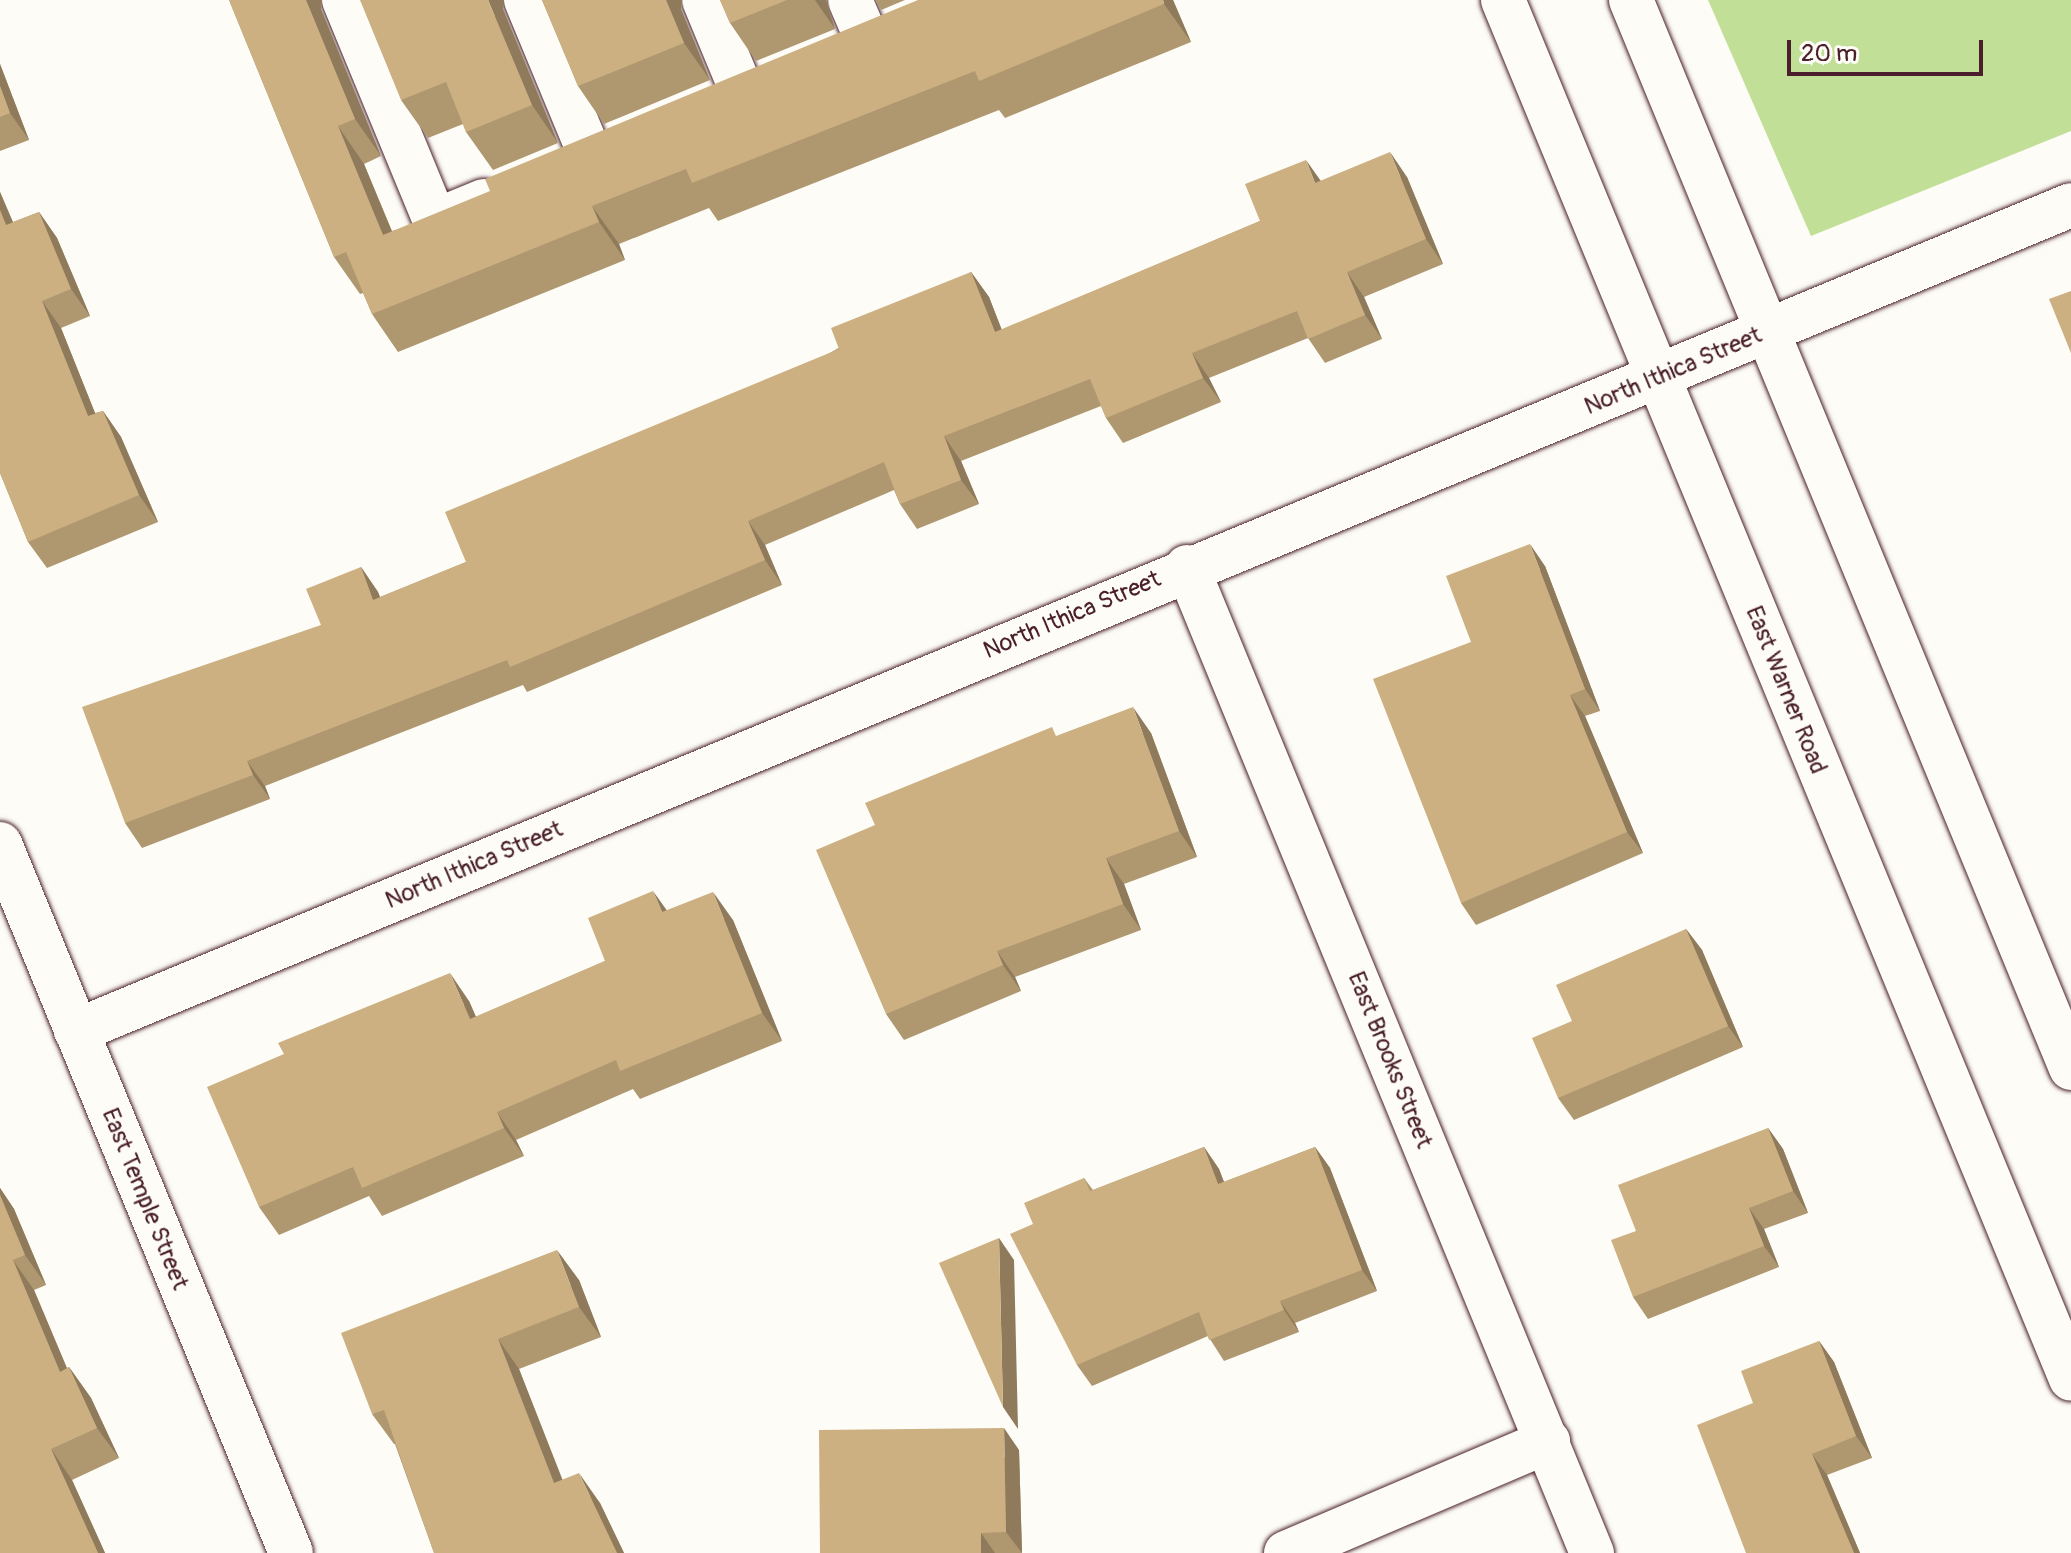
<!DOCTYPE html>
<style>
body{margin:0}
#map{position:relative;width:2071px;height:1553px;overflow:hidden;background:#fdfcf7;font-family:Pangolin,sans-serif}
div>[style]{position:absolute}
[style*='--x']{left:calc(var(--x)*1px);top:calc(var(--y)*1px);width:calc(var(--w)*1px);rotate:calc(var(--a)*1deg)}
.green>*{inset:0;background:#c2df97}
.roads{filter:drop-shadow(0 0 2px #4a1f2b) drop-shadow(0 0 2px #4a1f2b)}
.minor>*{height:44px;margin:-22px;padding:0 22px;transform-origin:22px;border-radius:22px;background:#fdfcf7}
.major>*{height:44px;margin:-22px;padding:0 22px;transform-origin:22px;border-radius:22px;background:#fdfcf7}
.wall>*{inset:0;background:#af9770}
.shaded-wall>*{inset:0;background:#8f7b5b}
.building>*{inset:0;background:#ccb082}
span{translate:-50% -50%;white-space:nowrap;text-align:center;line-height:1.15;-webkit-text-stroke:6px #fdfcf7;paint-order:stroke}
.street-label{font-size:24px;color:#4a1f2b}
.scale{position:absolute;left:1787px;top:40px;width:196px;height:36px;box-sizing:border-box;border:4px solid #4a1f2b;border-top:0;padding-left:10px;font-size:24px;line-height:28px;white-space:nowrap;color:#4a1f2b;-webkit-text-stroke:6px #fdfcf7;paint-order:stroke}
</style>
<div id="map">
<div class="green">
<div style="clip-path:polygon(1708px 0,2071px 0,2071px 131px,1811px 236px)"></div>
</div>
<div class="roads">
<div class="minor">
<div style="--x:344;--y:0;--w:239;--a:67.6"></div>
<div style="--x:435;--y:221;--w:53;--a:-22.2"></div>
<div style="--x:526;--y:0;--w:170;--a:67.5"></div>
<div style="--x:704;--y:0;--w:102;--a:67.5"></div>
<div style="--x:850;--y:0;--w:46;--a:66.8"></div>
<div style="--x:1187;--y:567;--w:1066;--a:67.67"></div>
<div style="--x:0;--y:844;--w:766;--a:67.68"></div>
<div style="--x:76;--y:1031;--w:2159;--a:-22.49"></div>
<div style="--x:1286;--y:1553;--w:285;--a:-23.1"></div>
</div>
<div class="major">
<div style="--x:1503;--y:0;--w:1491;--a:67.61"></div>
<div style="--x:1631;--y:0;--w:1155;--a:67.61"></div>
</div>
</div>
<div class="wall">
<div style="clip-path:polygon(229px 0,322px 0,321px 9px,381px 156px,364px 164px,392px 231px,1173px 0,1191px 42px,1005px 118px,999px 110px,718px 221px,709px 208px,619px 244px,625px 260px,398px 352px,372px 314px,363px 293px,360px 294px,334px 257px)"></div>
<div style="clip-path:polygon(542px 0,682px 0,681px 9px,710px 80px,604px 124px,578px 86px)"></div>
<div style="clip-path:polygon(720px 0,826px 0,835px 29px,756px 61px,730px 23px)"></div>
<div style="clip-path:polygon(875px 0,905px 0,881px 10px)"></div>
<div style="clip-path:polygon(503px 9px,558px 143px,493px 170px,466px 132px,463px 124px,428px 138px,401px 100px)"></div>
<div style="clip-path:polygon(0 64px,29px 140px,0 151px)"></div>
<div style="clip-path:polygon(1407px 177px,1443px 264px,1364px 297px,1382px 339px,1325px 363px,1308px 338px,1209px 378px,1221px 402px,1123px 443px,1106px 418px,1101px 406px,961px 461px,979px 504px,917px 529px,900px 504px,894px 490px,765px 545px,782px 585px,527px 692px,523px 685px,265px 786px,270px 799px,142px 848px,125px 823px,321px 625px,361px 567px,378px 592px,380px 597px,466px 562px,971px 272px,989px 297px,1002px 330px,1260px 221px,1321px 181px)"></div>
<div style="clip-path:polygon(0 192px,13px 222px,39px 212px,57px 238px,90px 316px,61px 328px,95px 413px,103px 411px,121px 437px,158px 522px,47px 568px,28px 542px,0 473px)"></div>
<div style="clip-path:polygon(1545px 566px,1600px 711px,1585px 716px,1643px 853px,1476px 925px,1461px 903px,1471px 642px)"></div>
<div style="clip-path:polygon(1151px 733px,1197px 857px,1124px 884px,1141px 930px,1015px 977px,1021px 991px,904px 1040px,886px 1014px,875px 825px,1058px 736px)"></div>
<div style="clip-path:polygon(667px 910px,733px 920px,782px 1041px,640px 1099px,633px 1089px,516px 1140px,524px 1156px,382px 1216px,369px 1196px,279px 1235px,259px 1207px,469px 1001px,476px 1017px,605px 961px)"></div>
<div style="clip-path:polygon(1686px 929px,1702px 950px,1743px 1047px,1574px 1120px,1558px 1098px,1572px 1021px)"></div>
<div style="clip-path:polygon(1768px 1128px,1783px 1149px,1808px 1213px,1764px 1229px,1779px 1267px,1648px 1319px,1633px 1297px,1636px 1231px)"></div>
<div style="clip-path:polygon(1204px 1147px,1219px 1169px,1224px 1182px,1315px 1147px,1330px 1168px,1377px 1291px,1295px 1323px,1299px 1332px,1224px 1361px,1208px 1336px,1092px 1386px,1077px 1365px,1033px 1224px,1084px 1178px,1093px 1190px)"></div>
<div style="clip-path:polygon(0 1188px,14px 1209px,46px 1285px,34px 1290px,67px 1368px,69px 1367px,91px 1398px,119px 1458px,72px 1480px,105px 1553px,0 1553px)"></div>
<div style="clip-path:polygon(579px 1280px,601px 1337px,519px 1369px,562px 1480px,600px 1503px,624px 1553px,434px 1553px,395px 1444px,394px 1444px,372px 1414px)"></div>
<div style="clip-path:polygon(1819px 1341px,1834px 1362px,1872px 1458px,1827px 1475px,1860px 1553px,1746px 1553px,1753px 1403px)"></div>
<div style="clip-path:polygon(1019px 1450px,1022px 1553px,820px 1553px)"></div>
</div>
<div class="shaded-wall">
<div style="clip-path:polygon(306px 0,322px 0,321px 9px,381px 156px,355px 119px)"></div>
<div style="clip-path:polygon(488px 0,504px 0,503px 9px,558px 143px,532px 105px)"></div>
<div style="clip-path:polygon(666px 0,682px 0,681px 9px,710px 80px,684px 43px)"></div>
<div style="clip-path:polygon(815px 0,826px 0,835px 29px)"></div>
<div style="clip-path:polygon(1163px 0,1173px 0,1191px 42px,1164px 4px)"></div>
<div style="clip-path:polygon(0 64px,29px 140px,10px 113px,0 86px)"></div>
<div style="clip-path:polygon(338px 126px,364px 164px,409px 273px,383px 235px)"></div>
<div style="clip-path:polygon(1390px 152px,1407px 177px,1443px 264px,1426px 239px)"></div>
<div style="clip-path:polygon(1306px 160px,1323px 184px,1315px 183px)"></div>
<div style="clip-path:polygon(0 192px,25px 251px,6px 225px,0 210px)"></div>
<div style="clip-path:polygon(592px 206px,619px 244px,625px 260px,599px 222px)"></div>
<div style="clip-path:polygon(39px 212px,57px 238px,90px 316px,71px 289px)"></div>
<div style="clip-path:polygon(971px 272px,989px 297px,1012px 357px,995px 332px)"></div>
<div style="clip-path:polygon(1347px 272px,1364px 297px,1382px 339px,1365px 315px)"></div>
<div style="clip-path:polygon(42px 301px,61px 328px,107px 443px,88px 416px)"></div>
<div style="clip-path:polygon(1192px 353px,1209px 378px,1221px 402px,1203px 378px)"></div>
<div style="clip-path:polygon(103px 411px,121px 437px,158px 522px,139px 495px)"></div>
<div style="clip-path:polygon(944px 436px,961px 461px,979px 504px,961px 480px)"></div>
<div style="clip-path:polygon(748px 521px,765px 545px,782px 585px,765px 560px)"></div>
<div style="clip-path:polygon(1530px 544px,1545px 566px,1600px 711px,1585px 689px)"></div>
<div style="clip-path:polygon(361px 567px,378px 592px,390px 624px,373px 600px)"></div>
<div style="clip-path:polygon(1570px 695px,1585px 716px,1643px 853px,1627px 832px)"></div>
<div style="clip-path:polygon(1133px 707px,1151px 733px,1197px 857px,1179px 831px)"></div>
<div style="clip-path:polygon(247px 761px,265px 786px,270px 799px,253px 775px)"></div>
<div style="clip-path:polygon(1106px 858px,1124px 884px,1141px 930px,1123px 904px)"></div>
<div style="clip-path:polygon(653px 891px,673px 919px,662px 912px)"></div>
<div style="clip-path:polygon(713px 892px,733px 920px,782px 1041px,762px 1013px)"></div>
<div style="clip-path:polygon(1686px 929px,1702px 950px,1743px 1047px,1728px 1026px)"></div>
<div style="clip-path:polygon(997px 951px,1015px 977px,1021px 991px,1003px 965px)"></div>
<div style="clip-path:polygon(450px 973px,469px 1001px,489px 1047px,470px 1019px)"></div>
<div style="clip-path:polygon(497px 1112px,516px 1140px,524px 1156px,504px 1128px)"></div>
<div style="clip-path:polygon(1768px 1128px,1783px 1149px,1808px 1213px,1793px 1191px)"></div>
<div style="clip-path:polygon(1204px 1147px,1219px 1169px,1233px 1206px,1218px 1184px)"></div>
<div style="clip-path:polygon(1315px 1147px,1330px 1168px,1377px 1291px,1362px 1270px)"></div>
<div style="clip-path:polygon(0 1188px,14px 1209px,46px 1285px,25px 1255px,0 1195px)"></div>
<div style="clip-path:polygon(1749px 1208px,1764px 1229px,1779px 1267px,1764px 1246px)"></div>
<div style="clip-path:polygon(999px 1238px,1014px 1260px,1018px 1429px,1003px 1407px)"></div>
<div style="clip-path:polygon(557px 1250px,579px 1280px,601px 1337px,579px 1307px)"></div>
<div style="clip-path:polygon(13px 1260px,34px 1290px,81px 1402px,60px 1372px)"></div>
<div style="clip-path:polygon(1280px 1301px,1295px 1323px,1299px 1332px,1284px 1310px)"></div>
<div style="clip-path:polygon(498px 1339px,519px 1369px,576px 1514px,554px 1483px)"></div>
<div style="clip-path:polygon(1819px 1341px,1834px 1362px,1872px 1458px,1856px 1436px)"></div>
<div style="clip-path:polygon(69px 1367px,91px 1398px,119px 1458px,97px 1428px)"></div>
<div style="clip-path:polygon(1004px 1428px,1019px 1450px,1022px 1553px,1006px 1532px)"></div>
<div style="clip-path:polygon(51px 1449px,72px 1480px,105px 1553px,98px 1553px)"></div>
<div style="clip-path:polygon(1812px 1454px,1827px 1475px,1860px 1553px,1854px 1553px)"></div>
<div style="clip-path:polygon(579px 1473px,600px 1503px,624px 1553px,617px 1553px)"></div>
<div style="clip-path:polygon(981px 1533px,995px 1553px,981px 1553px)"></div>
</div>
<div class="building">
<div style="clip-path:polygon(229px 0,306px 0,355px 119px,338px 126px,383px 235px,490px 191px,485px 179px,918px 0,1163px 0,1164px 4px,979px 81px,975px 71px,692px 183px,686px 169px,592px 206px,599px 222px,372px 314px,346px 252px,334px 257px)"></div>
<div style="clip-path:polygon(360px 0,488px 0,532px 105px,466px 132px,446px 82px,401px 100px)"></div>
<div style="clip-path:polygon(542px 0,666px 0,684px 43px,578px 86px)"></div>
<div style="clip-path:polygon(720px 0,787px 0,730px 23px)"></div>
<div style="clip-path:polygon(0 86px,10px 113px,0 117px)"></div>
<div style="clip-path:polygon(1390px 152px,1426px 239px,1347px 272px,1365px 315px,1308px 339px,1297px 311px,1192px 353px,1203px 378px,1106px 418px,1090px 379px,944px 436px,961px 480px,900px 504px,884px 462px,748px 521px,765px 560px,510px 667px,507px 660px,247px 761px,253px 775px,125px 823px,82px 707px,321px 625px,306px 589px,361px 567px,373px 600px,466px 562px,445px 512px,839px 349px,831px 328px,971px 272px,995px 332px,1260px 221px,1245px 184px,1306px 160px,1315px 183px)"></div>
<div style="clip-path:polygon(0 210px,6px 225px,39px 212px,71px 289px,42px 301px,88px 416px,103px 411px,139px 495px,28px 542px,0 473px)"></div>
<div style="clip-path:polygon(2071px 291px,2071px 353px,2049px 299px)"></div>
<div style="clip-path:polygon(1530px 544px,1585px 689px,1570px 695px,1627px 832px,1461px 903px,1373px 679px,1471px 642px,1446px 576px)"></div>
<div style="clip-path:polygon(1133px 707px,1179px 831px,1106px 858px,1123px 904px,997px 951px,1003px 965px,886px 1014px,816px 850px,875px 825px,865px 803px,1052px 727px,1056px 736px)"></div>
<div style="clip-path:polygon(653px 891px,662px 912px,713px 892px,762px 1013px,620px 1071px,616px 1060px,497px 1112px,504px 1128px,362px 1188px,353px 1167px,259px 1207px,207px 1087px,284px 1054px,278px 1043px,450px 973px,470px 1019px,605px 961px,588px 918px)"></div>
<div style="clip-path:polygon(1686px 929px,1728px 1026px,1558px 1098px,1532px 1038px,1572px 1021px,1556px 985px)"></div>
<div style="clip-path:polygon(1768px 1128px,1793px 1191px,1749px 1208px,1764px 1246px,1633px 1297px,1611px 1240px,1636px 1231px,1618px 1185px)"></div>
<div style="clip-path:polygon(1204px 1147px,1218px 1184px,1315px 1147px,1362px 1270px,1280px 1301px,1284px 1310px,1209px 1340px,1199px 1312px,1077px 1365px,1010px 1234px,1033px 1224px,1024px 1203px,1084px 1178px,1090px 1191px)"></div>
<div style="clip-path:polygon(0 1195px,25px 1255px,13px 1260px,60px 1372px,69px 1367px,97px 1428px,51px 1449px,98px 1553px,0 1553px)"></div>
<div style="clip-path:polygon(999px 1238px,1003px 1407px,939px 1263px)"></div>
<div style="clip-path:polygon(557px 1250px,579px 1307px,498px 1339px,554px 1483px,579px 1473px,617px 1553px,434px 1553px,384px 1410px,372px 1414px,341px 1333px)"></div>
<div style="clip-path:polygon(1819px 1341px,1856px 1436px,1812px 1454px,1854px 1553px,1746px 1553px,1697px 1425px,1753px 1403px,1741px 1371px)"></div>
<div style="clip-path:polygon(1004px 1428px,1006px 1532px,981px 1533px,981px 1553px,820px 1553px,819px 1430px)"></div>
</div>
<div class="street-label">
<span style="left:1673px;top:371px;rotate:-23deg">North Ithica Street</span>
<span style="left:1072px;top:615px;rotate:-23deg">North Ithica Street</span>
<span style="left:1786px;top:690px;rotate:68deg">East Warner Road</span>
<span style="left:474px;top:865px;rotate:-23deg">North Ithica Street</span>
<span style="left:1390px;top:1060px;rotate:68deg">East Brooks Street</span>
<span style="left:145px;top:1199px;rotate:68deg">East Temple Street</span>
</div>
<div class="scale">20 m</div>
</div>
